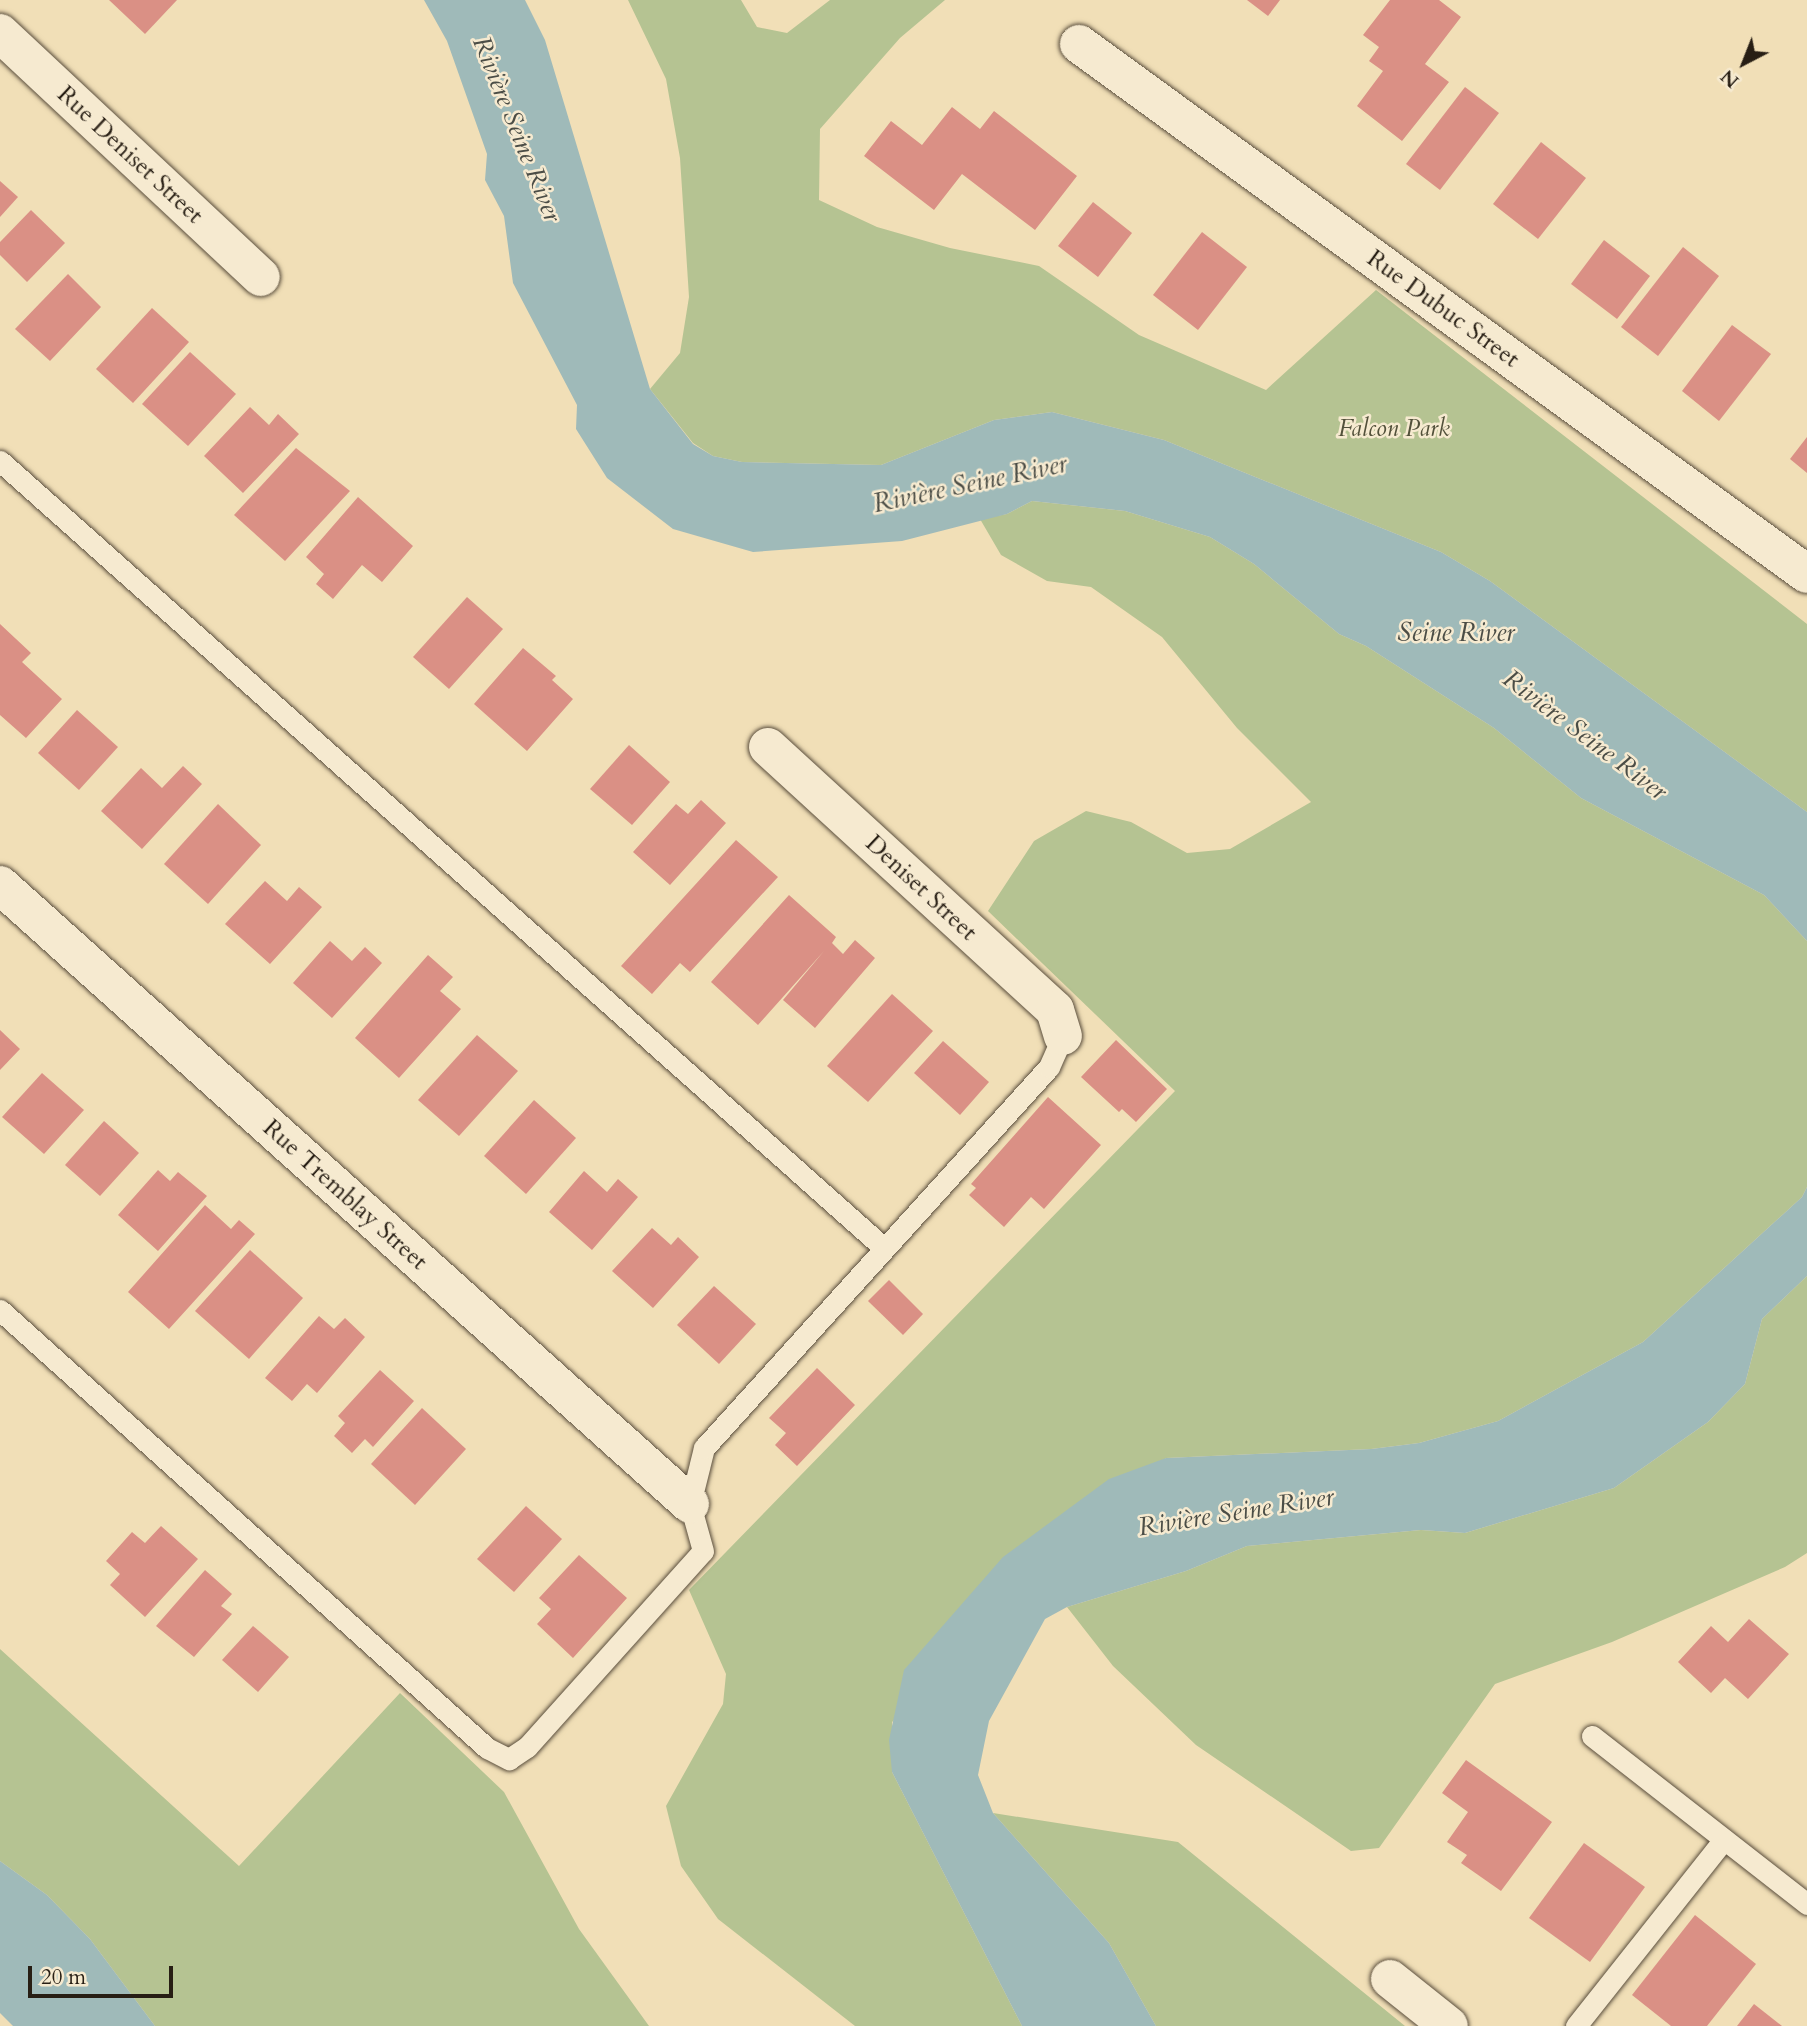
<!DOCTYPE html>
<meta charset="utf-8">
<style>
body{margin:0}
#map{position:relative;width:1807px;height:2026px;overflow:hidden;background:#f1dfb7;font-family:Cardo,serif}
div>[style]{position:absolute}
[style*='--x']{left:calc(var(--x)*1px);top:calc(var(--y)*1px);width:calc(var(--w)*1px);rotate:calc(var(--a)*1deg)}
.green>*{inset:0;background:#b5c392}
.water>*{inset:0;background:#9fbab9}
.building>*{inset:0;background:#da9085}
.roads{filter:drop-shadow(0 0 2px #5a4e3d) drop-shadow(0 0 2px #5a4e3d)}
.service>*{height:21px;margin:-10.5px;padding:0 10.5px;transform-origin:10.5px;border-radius:10.5px;background:#f6ead0}
.minor>*{height:38px;margin:-19px;padding:0 19px;transform-origin:19px;border-radius:19px;background:#f6ead0}
span{translate:-50% -50%;white-space:nowrap;text-align:center;line-height:1.15;-webkit-text-stroke:5px #f6ead0;paint-order:stroke}
.street-label{font-size:24px;color:#271e14}
.park-label{font-size:24px;color:#52503a;font-style:italic}
.water-label{font-size:26px;color:#4b4d46;font-style:italic}
.north{position:absolute;left:1709px;top:28px;width:70px;height:70px;-webkit-text-stroke:5px #f6ead0;paint-order:stroke;rotate:222deg;font-size:19px;font-weight:700;line-height:28px;text-align:center;color:#271e14}
.north::after{content:'';display:block;margin:auto;width:24px;height:32px;background:#271e14;clip-path:polygon(50% 0,100% 100%,50% 72%,0 100%)}
.scale{position:absolute;left:28px;top:1966px;width:145px;height:32px;box-sizing:border-box;border:4px solid #271e14;border-top:0;padding-left:9px;font-size:21px;line-height:24px;white-space:nowrap;color:#271e14;-webkit-text-stroke:5px #f6ead0;paint-order:stroke}
</style>
<div id="map">
<div class="green">
<div style="clip-path:polygon(628px 0,741px 0,757px 27px,787px 33px,830px 0,945px 0,900px 38px,820px 129px,819px 200px,877px 227px,950px 248px,1039px 266px,1139px 335px,1266px 390px,1376px 290px,1807px 624px,1807px 812px,1490px 581px,1441px 552px,1164px 440px,1052px 412px,994px 420px,881px 465px,742px 462px,713px 456px,693px 443px,650px 389px,680px 353px,689px 297px,680px 158px,666px 79px)"></div>
<div style="clip-path:polygon(1032px 501px,1125px 511px,1210px 537px,1254px 564px,1339px 634px,1366px 646px,1494px 728px,1581px 798px,1764px 895px,1807px 941px,1807px 1187px,1802px 1197px,1643px 1342px,1498px 1421px,1419px 1443px,1371px 1449px,1166px 1458px,892px 1722px,892px 1772px,1022px 2026px,855px 2026px,718px 1919px,681px 1866px,666px 1806px,723px 1704px,726px 1674px,689px 1590px,1175px 1091px,988px 911px,1034px 841px,1086px 811px,1131px 822px,1187px 853px,1230px 849px,1311px 802px,1237px 728px,1162px 637px,1091px 587px,1047px 581px,1001px 555px,980px 519px,1007px 514px)"></div>
<div style="clip-path:polygon(1807px 1276px,1807px 1553px,1785px 1567px,1612px 1642px,1495px 1684px,1379px 1848px,1351px 1851px,1196px 1745px,1113px 1666px,1067px 1607px,1186px 1571px,1247px 1546px,1421px 1530px,1465px 1533px,1614px 1488px,1708px 1422px,1745px 1384px,1762px 1319px)"></div>
<div style="clip-path:polygon(0 1649px,239px 1866px,400px 1693px,504px 1792px,579px 1929px,649px 2026px,155px 2026px,90px 1939px,47px 1895px,0 1861px)"></div>
<div style="clip-path:polygon(993px 1813px,1178px 1842px,1405px 2026px,1156px 2026px,1109px 1943px)"></div>
</div>
<div class="water">
<div style="clip-path:polygon(424px 0,525px 0,545px 40px,650px 389px,693px 444px,713px 456px,742px 462px,881px 465px,994px 420px,1052px 412px,1164px 440px,1441px 552px,1490px 581px,1807px 812px,1807px 941px,1764px 895px,1581px 798px,1494px 728px,1366px 646px,1339px 634px,1254px 564px,1210px 537px,1125px 511px,1032px 501px,1007px 514px,902px 541px,753px 552px,673px 529px,607px 478px,576px 429px,577px 405px,513px 283px,504px 216px,485px 180px,487px 154px,447px 41px)"></div>
<div style="clip-path:polygon(1807px 1187px,1807px 1276px,1762px 1319px,1745px 1384px,1708px 1422px,1614px 1488px,1465px 1533px,1421px 1530px,1247px 1546px,1186px 1571px,1067px 1607px,1045px 1619px,989px 1721px,978px 1775px,993px 1813px,1109px 1943px,1156px 2026px,1022px 2026px,892px 1772px,889px 1740px,904px 1670px,1003px 1557px,1109px 1479px,1166px 1458px,1371px 1449px,1419px 1443px,1498px 1421px,1643px 1342px,1802px 1197px)"></div>
<div style="clip-path:polygon(0 1861px,47px 1895px,90px 1939px,155px 2026px,13px 2026px,0 2013px)"></div>
</div>
<div class="building">
<div style="clip-path:polygon(109px 0,177px 0,145px 34px)"></div>
<div style="clip-path:polygon(1247px 0,1280px 0,1268px 16px)"></div>
<div style="clip-path:polygon(1390px 0,1439px 0,1461px 17px,1425px 64px,1449px 82px,1402px 141px,1357px 106px,1383px 71px,1369px 61px,1379px 47px,1363px 35px)"></div>
<div style="clip-path:polygon(1465px 87px,1499px 113px,1440px 190px,1406px 164px)"></div>
<div style="clip-path:polygon(952px 107px,980px 129px,994px 111px,1077px 176px,1035px 230px,962px 174px,934px 210px,864px 156px,891px 121px,922px 145px)"></div>
<div style="clip-path:polygon(1541px 142px,1586px 178px,1538px 239px,1493px 204px)"></div>
<div style="clip-path:polygon(0 181px,18px 197px,0 217px)"></div>
<div style="clip-path:polygon(1093px 202px,1132px 233px,1098px 277px,1058px 246px)"></div>
<div style="clip-path:polygon(31px 210px,65px 243px,27px 282px,0 255px,0 242px)"></div>
<div style="clip-path:polygon(1202px 232px,1247px 267px,1198px 330px,1153px 295px)"></div>
<div style="clip-path:polygon(1604px 240px,1650px 276px,1617px 319px,1571px 284px)"></div>
<div style="clip-path:polygon(1683px 247px,1719px 276px,1658px 356px,1621px 327px)"></div>
<div style="clip-path:polygon(68px 274px,101px 307px,50px 361px,15px 329px)"></div>
<div style="clip-path:polygon(152px 308px,189px 342px,133px 403px,96px 369px)"></div>
<div style="clip-path:polygon(1732px 325px,1771px 354px,1719px 421px,1682px 391px)"></div>
<div style="clip-path:polygon(190px 352px,236px 394px,188px 446px,142px 404px)"></div>
<div style="clip-path:polygon(250px 407px,269px 425px,278px 414px,299px 434px,243px 493px,204px 456px)"></div>
<div style="clip-path:polygon(1807px 437px,1807px 473px,1790px 459px)"></div>
<div style="clip-path:polygon(296px 448px,350px 491px,285px 561px,234px 515px)"></div>
<div style="clip-path:polygon(358px 497px,413px 546px,382px 582px,362px 565px,333px 599px,316px 584px,324px 574px,306px 557px)"></div>
<div style="clip-path:polygon(467px 597px,503px 629px,449px 689px,413px 657px)"></div>
<div style="clip-path:polygon(0 624px,31px 653px,22px 662px,62px 699px,26px 738px,0 715px)"></div>
<div style="clip-path:polygon(523px 648px,556px 676px,552px 680px,573px 699px,527px 751px,474px 704px)"></div>
<div style="clip-path:polygon(77px 710px,118px 747px,79px 790px,38px 753px)"></div>
<div style="clip-path:polygon(629px 745px,670px 782px,632px 825px,590px 789px)"></div>
<div style="clip-path:polygon(183px 766px,202px 784px,142px 849px,101px 811px,141px 768px,162px 788px)"></div>
<div style="clip-path:polygon(701px 800px,726px 823px,670px 885px,633px 852px,676px 804px,688px 814px)"></div>
<div style="clip-path:polygon(218px 804px,261px 845px,208px 904px,164px 864px)"></div>
<div style="clip-path:polygon(736px 840px,778px 877px,690px 972px,680px 963px,652px 994px,621px 966px)"></div>
<div style="clip-path:polygon(265px 881px,287px 901px,299px 887px,322px 907px,270px 964px,225px 924px)"></div>
<div style="clip-path:polygon(789px 895px,836px 937px,832px 943px,843px 954px,855px 940px,875px 958px,815px 1028px,783px 1000px,824px 951px,758px 1025px,711px 982px)"></div>
<div style="clip-path:polygon(330px 941px,352px 961px,365px 947px,382px 963px,332px 1018px,293px 983px)"></div>
<div style="clip-path:polygon(428px 955px,453px 977px,440px 991px,461px 1009px,399px 1078px,355px 1038px)"></div>
<div style="clip-path:polygon(892px 994px,933px 1031px,868px 1102px,827px 1066px)"></div>
<div style="clip-path:polygon(0 1030px,20px 1049px,0 1070px)"></div>
<div style="clip-path:polygon(477px 1035px,518px 1071px,459px 1136px,418px 1100px)"></div>
<div style="clip-path:polygon(1116px 1040px,1167px 1089px,1136px 1122px,1122px 1109px,1119px 1112px,1081px 1077px)"></div>
<div style="clip-path:polygon(943px 1041px,989px 1082px,960px 1115px,914px 1073px)"></div>
<div style="clip-path:polygon(42px 1073px,84px 1110px,44px 1154px,2px 1117px)"></div>
<div style="clip-path:polygon(1048px 1097px,1101px 1145px,1044px 1209px,1031px 1197px,1004px 1227px,969px 1195px,976px 1188px,971px 1184px)"></div>
<div style="clip-path:polygon(534px 1100px,576px 1138px,526px 1194px,484px 1156px)"></div>
<div style="clip-path:polygon(104px 1121px,139px 1153px,100px 1196px,65px 1165px)"></div>
<div style="clip-path:polygon(158px 1170px,170px 1181px,178px 1172px,207px 1196px,158px 1251px,118px 1215px)"></div>
<div style="clip-path:polygon(584px 1171px,607px 1192px,618px 1179px,638px 1197px,592px 1250px,549px 1212px)"></div>
<div style="clip-path:polygon(205px 1205px,231px 1229px,239px 1220px,255px 1234px,169px 1329px,128px 1292px)"></div>
<div style="clip-path:polygon(652px 1228px,671px 1245px,678px 1237px,699px 1257px,653px 1308px,612px 1271px)"></div>
<div style="clip-path:polygon(250px 1250px,303px 1298px,249px 1359px,195px 1311px)"></div>
<div style="clip-path:polygon(889px 1280px,923px 1314px,903px 1335px,868px 1301px)"></div>
<div style="clip-path:polygon(714px 1286px,756px 1324px,719px 1364px,677px 1325px)"></div>
<div style="clip-path:polygon(319px 1316px,334px 1329px,345px 1318px,365px 1337px,317px 1393px,307px 1384px,292px 1401px,265px 1378px)"></div>
<div style="clip-path:polygon(817px 1368px,855px 1405px,797px 1466px,775px 1445px,786px 1433px,769px 1418px)"></div>
<div style="clip-path:polygon(380px 1370px,414px 1401px,373px 1447px,365px 1439px,352px 1453px,334px 1436px,345px 1423px,338px 1416px)"></div>
<div style="clip-path:polygon(422px 1408px,466px 1449px,415px 1505px,371px 1464px)"></div>
<div style="clip-path:polygon(526px 1506px,562px 1539px,514px 1592px,477px 1559px)"></div>
<div style="clip-path:polygon(161px 1526px,198px 1559px,145px 1617px,110px 1585px,120px 1574px,106px 1561px,132px 1532px,145px 1543px)"></div>
<div style="clip-path:polygon(579px 1555px,627px 1598px,573px 1658px,537px 1624px,551px 1609px,539px 1598px)"></div>
<div style="clip-path:polygon(205px 1570px,232px 1594px,221px 1606px,232px 1614px,194px 1657px,156px 1626px)"></div>
<div style="clip-path:polygon(1749px 1619px,1789px 1654px,1748px 1699px,1725px 1678px,1711px 1693px,1678px 1662px,1711px 1626px,1728px 1642px)"></div>
<div style="clip-path:polygon(253px 1626px,289px 1657px,258px 1692px,222px 1660px)"></div>
<div style="clip-path:polygon(1466px 1760px,1552px 1822px,1501px 1891px,1461px 1863px,1467px 1855px,1447px 1842px,1468px 1812px,1442px 1793px)"></div>
<div style="clip-path:polygon(1584px 1843px,1645px 1887px,1590px 1962px,1529px 1918px)"></div>
<div style="clip-path:polygon(1695px 1915px,1756px 1964px,1707px 2026px,1671px 2026px,1632px 1995px)"></div>
<div style="clip-path:polygon(1754px 2004px,1782px 2026px,1737px 2026px)"></div>
</div>
<div class="roads">
<div class="service">
<div style="--x:0;--y:461;--w:1184;--a:41.68"></div>
<div style="--x:0;--y:1310;--w:655;--a:41.97"></div>
<div style="--x:487;--y:1748;--w:25;--a:27"></div>
<div style="--x:509;--y:1759;--w:22;--a:-34"></div>
<div style="--x:527;--y:1747;--w:263;--a:-48.1"></div>
<div style="--x:703;--y:1551;--w:49;--a:-105.5"></div>
<div style="--x:690;--y:1504;--w:58;--a:-76"></div>
<div style="--x:704;--y:1448;--w:514;--a:-47.84"></div>
<div style="--x:1049;--y:1067;--w:34;--a:-66"></div>
<div style="--x:1592;--y:1736;--w:273;--a:38"></div>
<div style="--x:1576;--y:2026;--w:238;--a:-51.6"></div>
</div>
<div class="minor">
<div style="--x:0;--y:33;--w:357;--a:43.1"></div>
<div style="--x:1079;--y:44;--w:900;--a:36.06"></div>
<div style="--x:768;--y:747;--w:389;--a:42.5"></div>
<div style="--x:1055;--y:1010;--w:27;--a:73"></div>
<div style="--x:0;--y:885;--w:927;--a:41.9"></div>
<div style="--x:1390;--y:1979;--w:75;--a:38.5"></div>
</div>
</div>
<div class="street-label">
<span style="left:130px;top:155px;rotate:43deg">Rue Deniset Street</span>
<span style="left:1443px;top:309px;rotate:36deg">Rue Dubuc Street</span>
<span style="left:921px;top:888px;rotate:43deg">Deniset Street</span>
<span style="left:345px;top:1195px;rotate:42deg">Rue Tremblay Street</span>
</div>
<div class="park-label">
<span style="left:1394px;top:429px">Falcon Park</span>
</div>
<div class="water-label">
<span style="left:517px;top:129px;rotate:68deg">Rivière Seine River</span>
<span style="left:970px;top:484px;rotate:-12deg">Rivière Seine River</span>
<span style="left:1456px;top:633px">Seine River</span>
<span style="left:1585px;top:735px;rotate:37deg">Rivière Seine River</span>
<span style="left:1236px;top:1512px;rotate:-9deg">Rivière Seine River</span>
</div>
<div class="north">N</div>
<div class="scale">20 m</div>
</div>
